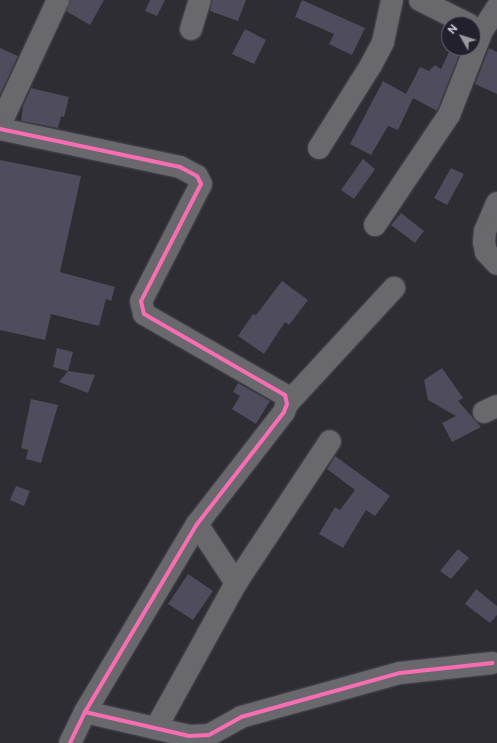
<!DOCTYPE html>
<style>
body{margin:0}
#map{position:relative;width:497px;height:743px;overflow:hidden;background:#2d2d33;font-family:"DM Sans",sans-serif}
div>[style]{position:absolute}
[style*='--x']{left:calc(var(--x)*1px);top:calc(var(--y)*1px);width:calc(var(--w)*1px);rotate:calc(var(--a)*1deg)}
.building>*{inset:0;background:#4f4c5d}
.roads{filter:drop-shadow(0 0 1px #4a4a50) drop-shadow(0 0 1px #4a4a50)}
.minor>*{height:22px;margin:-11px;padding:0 11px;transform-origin:11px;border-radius:11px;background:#68686d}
.cycleway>*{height:4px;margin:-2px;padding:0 2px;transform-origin:2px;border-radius:2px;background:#f96db3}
span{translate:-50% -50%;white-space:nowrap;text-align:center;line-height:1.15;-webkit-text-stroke:3.5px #21202c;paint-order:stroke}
.north{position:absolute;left:441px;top:16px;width:40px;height:40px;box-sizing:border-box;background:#21202c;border:1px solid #676771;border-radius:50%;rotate:309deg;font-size:11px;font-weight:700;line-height:16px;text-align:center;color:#d1d1d9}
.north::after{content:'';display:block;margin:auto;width:14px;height:18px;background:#98989f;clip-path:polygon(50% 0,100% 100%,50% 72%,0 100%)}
</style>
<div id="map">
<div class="building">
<div style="clip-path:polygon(70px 0,104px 0,90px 25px,66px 11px)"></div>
<div style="clip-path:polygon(150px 0,165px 0,157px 16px,145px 11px)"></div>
<div style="clip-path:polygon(212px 0,246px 0,238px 21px,210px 11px)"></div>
<div style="clip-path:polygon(302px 0,365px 28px,352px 55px,329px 44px,334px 34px,295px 17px)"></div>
<div style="clip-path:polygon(245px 29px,266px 40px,254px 64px,232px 54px)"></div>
<div style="clip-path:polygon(0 48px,18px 56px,0 95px)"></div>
<div style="clip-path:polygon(451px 48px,462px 48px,437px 111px,413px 98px,398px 130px,388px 126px,371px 155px,350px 144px,383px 81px,406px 94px,420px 67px,429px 71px,435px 65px,441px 69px)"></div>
<div style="clip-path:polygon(489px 48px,497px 52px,497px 94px,475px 84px)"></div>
<div style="clip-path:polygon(31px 88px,69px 97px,64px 117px,61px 116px,58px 128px,21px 121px,23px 106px)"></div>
<div style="clip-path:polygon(363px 159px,375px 169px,354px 199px,341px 190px)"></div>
<div style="clip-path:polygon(0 160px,81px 176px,60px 272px,115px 287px,111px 301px,106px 299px,99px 326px,51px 314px,45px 340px,0 330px)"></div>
<div style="clip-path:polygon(451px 168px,464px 174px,447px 205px,434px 198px)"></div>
<div style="clip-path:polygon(401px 213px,424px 231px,415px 243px,391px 225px)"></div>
<div style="clip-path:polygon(282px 281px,308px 300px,289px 325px,285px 322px,264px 354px,238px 336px,253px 314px,256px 315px)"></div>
<div style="clip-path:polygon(57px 348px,73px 352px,68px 371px,53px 367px)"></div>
<div style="clip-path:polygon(442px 368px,463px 398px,458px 401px,481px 427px,452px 442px,442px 423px,456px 416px,428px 400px,424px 380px)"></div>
<div style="clip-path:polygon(68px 371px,95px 375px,88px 393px,59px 382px)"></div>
<div style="clip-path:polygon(238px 383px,270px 401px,256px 424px,232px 409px,240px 396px,233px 392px)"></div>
<div style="clip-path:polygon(31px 399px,58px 405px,41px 463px,26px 459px,28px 450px,21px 448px)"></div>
<div style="clip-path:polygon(335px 456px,390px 496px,375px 516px,366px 510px,343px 548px,319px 534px,335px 507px,340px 510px,355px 490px,327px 469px)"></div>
<div style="clip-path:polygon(16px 486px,30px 491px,24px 506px,10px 500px)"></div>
<div style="clip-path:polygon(458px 549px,469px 558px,451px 579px,440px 571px)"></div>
<div style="clip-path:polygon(188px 574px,213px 591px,193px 620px,168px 604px)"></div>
<div style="clip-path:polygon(476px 589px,497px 606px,497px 615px,490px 623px,465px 604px)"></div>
</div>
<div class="roads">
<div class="minor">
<div style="--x:420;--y:0;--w:54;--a:26.6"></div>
<div style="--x:191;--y:29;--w:30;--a:-73"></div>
<div style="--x:0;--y:125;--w:138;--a:-65.1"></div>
<div style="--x:0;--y:129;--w:184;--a:11.9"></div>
<div style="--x:180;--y:167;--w:19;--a:28"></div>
<div style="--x:197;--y:176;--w:9;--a:63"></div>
<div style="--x:201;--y:184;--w:131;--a:117.1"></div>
<div style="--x:141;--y:301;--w:13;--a:77"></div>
<div style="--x:144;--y:314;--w:163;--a:29.9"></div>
<div style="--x:285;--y:395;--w:9;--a:77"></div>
<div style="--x:287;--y:404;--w:9;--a:111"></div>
<div style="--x:284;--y:412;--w:142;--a:127.8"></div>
<div style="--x:197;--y:524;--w:219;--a:120.8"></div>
<div style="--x:85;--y:712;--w:34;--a:116"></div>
<div style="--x:319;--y:148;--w:98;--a:-57.9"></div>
<div style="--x:371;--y:65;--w:26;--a:-62"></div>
<div style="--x:383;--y:42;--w:43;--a:-77.9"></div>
<div style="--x:497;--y:203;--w:30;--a:113"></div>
<div style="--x:485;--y:231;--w:11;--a:95"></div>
<div style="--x:484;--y:242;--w:10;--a:79"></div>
<div style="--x:486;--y:252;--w:16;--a:47"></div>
<div style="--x:375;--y:225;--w:133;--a:-56.1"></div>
<div style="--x:449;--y:115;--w:90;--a:-68.6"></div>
<div style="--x:482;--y:31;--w:27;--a:-57"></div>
<div style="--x:287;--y:404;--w:158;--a:-47.3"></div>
<div style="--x:484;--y:412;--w:14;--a:-25"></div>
<div style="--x:197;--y:524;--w:71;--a:56.5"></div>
<div style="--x:85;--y:712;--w:107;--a:13"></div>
<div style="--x:189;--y:736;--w:20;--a:-3"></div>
<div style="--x:209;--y:735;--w:37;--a:-29"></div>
<div style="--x:241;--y:717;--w:165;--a:-15.5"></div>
<div style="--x:400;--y:673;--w:93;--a:-6.2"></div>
<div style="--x:156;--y:728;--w:166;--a:-61.1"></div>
<div style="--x:236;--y:583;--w:170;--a:-56.5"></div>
</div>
</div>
<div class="cycleway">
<div style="--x:0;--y:129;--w:184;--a:11.9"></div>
<div style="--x:180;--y:167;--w:19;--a:28"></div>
<div style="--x:197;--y:176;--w:9;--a:63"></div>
<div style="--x:201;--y:184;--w:131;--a:117.1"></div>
<div style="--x:141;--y:301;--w:13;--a:77"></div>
<div style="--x:144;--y:314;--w:163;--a:29.9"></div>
<div style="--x:285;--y:395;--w:9;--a:77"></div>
<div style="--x:287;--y:404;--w:9;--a:111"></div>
<div style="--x:284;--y:412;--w:142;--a:127.8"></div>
<div style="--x:197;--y:524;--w:219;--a:120.8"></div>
<div style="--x:85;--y:712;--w:34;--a:116"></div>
<div style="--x:85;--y:712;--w:107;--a:13"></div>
<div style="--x:189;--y:736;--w:20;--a:-3"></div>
<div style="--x:209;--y:735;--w:37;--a:-29"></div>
<div style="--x:241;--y:717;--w:165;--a:-15.5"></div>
<div style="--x:400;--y:673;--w:93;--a:-6.2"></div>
</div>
<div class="north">N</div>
</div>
